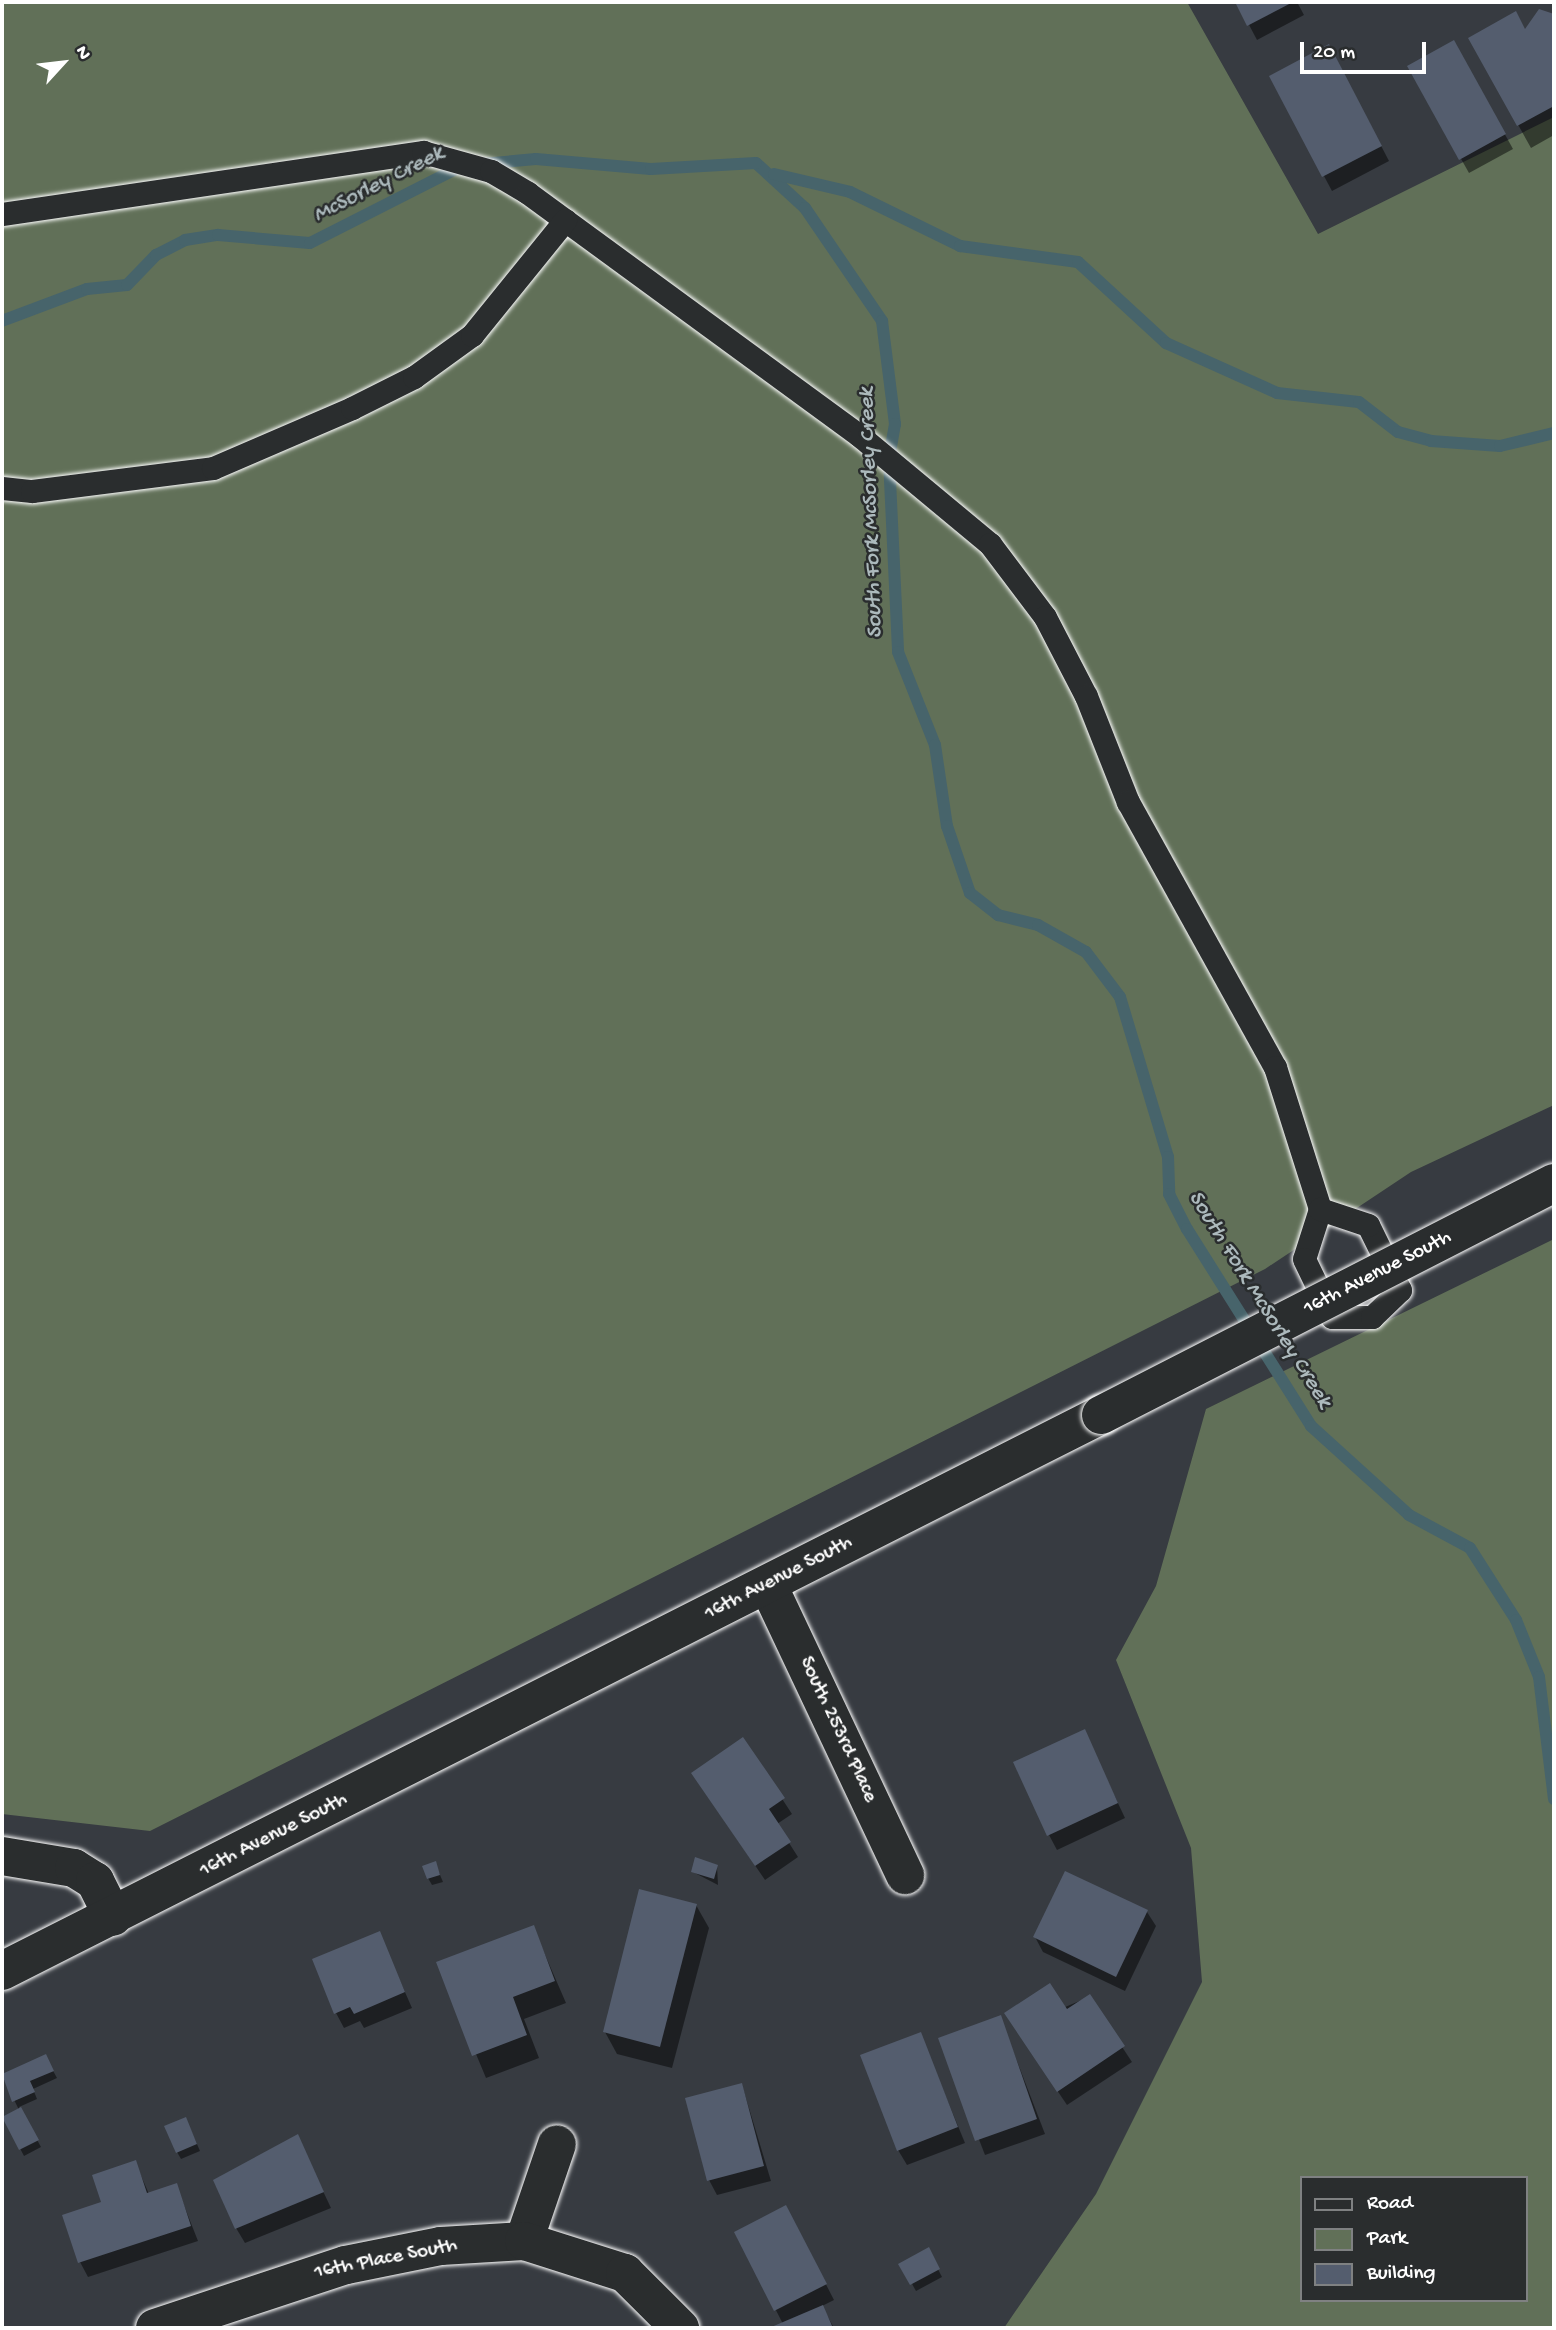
<!DOCTYPE html>
<style>
body{margin:0}
#map{position:relative;width:1556px;height:2330px;overflow:hidden;background:#373b41;font-family:"Gochi Hand",sans-serif}
div>[style]{position:absolute}
[style*='--x']{left:calc(var(--x)*1px);top:calc(var(--y)*1px);width:calc(var(--w)*1px);rotate:calc(var(--a)*1deg)}
.green>*{inset:0;background:#617058}
.shadow>*{inset:0;background:#0007}
.stream>*{height:12px;margin:-6px;padding:0 6px;transform-origin:6px;border-radius:6px;background:#47646b}
.building>*{inset:0;background:#545d6e}
.roads{filter:drop-shadow(0 0 2px #fff) drop-shadow(0 0 2px #fff)}
.lane>*{height:23px;margin:-11.5px;padding:0 11.5px;transform-origin:11.5px;border-radius:11.5px;background:#2a2d2e}
.street>*{height:38px;margin:-19px;padding:0 19px;transform-origin:19px;border-radius:19px;background:#2a2d2e}
.secondary>*{height:38px;margin:-19px;padding:0 19px;transform-origin:19px;border-radius:19px;background:#2a2d2e}
.bridges{filter:drop-shadow(0 0 2px #fff) drop-shadow(0 0 2px #fff)}
.secondary-bridge>*{height:38px;margin:-19px;padding:0 19px;transform-origin:19px;border-radius:19px;background:#2a2d2e}
span{translate:-50% -50%;white-space:nowrap;text-align:center;line-height:1.15;-webkit-text-stroke:5px #2a2d2e;paint-order:stroke}
.street-label{font-size:21px;color:#fff}
.water-label{font-size:23px;color:#acb9bc;font-style:italic}
.frame{position:absolute;inset:0;border:4px solid #fff;pointer-events:none}
.legend{position:absolute;left:1300px;top:2176px;width:228px;height:126px;box-sizing:border-box;background:#2a2d2e;border:2px solid #7f8182;margin:0;padding:9px 12px;list-style:none;font-size:21px;color:#fff}
.legend li{display:flex;align-items:center;gap:14px;height:35px}
.legend b{width:35px;border:2px solid #7f8182}
.north{position:absolute;left:28px;top:28px;width:70px;height:70px;-webkit-text-stroke:5px #2a2d2e;paint-order:stroke;rotate:63deg;font-size:19px;font-weight:700;line-height:28px;text-align:center;color:#fff}
.north::after{content:'';display:block;margin:auto;width:24px;height:32px;background:#fff;clip-path:polygon(50% 0,100% 100%,50% 72%,0 100%)}
.scale{position:absolute;left:1300px;top:42px;width:126px;height:32px;box-sizing:border-box;border:4px solid #fff;border-top:0;padding-left:9px;font-size:21px;line-height:24px;white-space:nowrap;color:#fff;-webkit-text-stroke:5px #2a2d2e;paint-order:stroke}
</style>
<div id="map">
<div class="green">
<div style="clip-path:polygon(2px 2px,1187px 2px,1318px 234px,1554px 117px,1554px 1105px,1411px 1172px,1265px 1269px,150px 1831px,2px 1814px)"></div>
<div style="clip-path:polygon(evenodd,1554px 1239px,1554px 2328px,1004px 2328px,1096px 2194px,1202px 1982px,1191px 1848px,1116px 1660px,1156px 1586px,1206px 1409px,1554px 1239px,1302px 2178px,1526px 2178px,1526px 2300px,1302px 2300px,1302px 2178px)"></div>
</div>
<div class="shadow">
<div style="clip-path:polygon(1237px 2px,1297px 2px,1304px 15px,1257px 40px)"></div>
<div style="clip-path:polygon(1540px 11px,1554px 16px,1554px 135px,1531px 148px,1470px 38px,1525px 32px)"></div>
<div style="clip-path:polygon(1454px 42px,1513px 149px,1469px 173px,1409px 66px)"></div>
<div style="clip-path:polygon(1337px 61px,1389px 161px,1332px 191px,1271px 77px)"></div>
<div style="clip-path:polygon(1084px 1731px,1125px 1818px,1057px 1850px,1049px 1835px)"></div>
<div style="clip-path:polygon(743px 1739px,792px 1814px,777px 1824px,798px 1857px,765px 1880px,702px 1788px)"></div>
<div style="clip-path:polygon(435px 1863px,443px 1882px,432px 1885px,428px 1878px)"></div>
<div style="clip-path:polygon(717px 1866px,718px 1885px,693px 1872px)"></div>
<div style="clip-path:polygon(696px 1905px,709px 1928px,672px 2068px,617px 2054px,605px 2032px)"></div>
<div style="clip-path:polygon(1147px 1912px,1156px 1926px,1125px 1991px,1043px 1952px,1035px 1937px)"></div>
<div style="clip-path:polygon(533px 1927px,566px 2003px,524px 2019px,539px 2058px,486px 2078px,438px 1963px)"></div>
<div style="clip-path:polygon(379px 1933px,412px 2008px,364px 2028px,360px 2021px,344px 2028px,336px 2013px)"></div>
<div style="clip-path:polygon(1089px 1997px,1132px 2062px,1067px 2105px,1015px 2028px)"></div>
<div style="clip-path:polygon(1000px 2017px,1045px 2134px,985px 2155px,940px 2039px)"></div>
<div style="clip-path:polygon(920px 2034px,965px 2143px,907px 2165px,898px 2150px)"></div>
<div style="clip-path:polygon(45px 2056px,57px 2078px,33px 2089px,37px 2099px,19px 2107px,41px 2147px,24px 2156px,4px 2118px,19px 2110px,2px 2075px)"></div>
<div style="clip-path:polygon(742px 2085px,771px 2181px,717px 2195px,709px 2180px)"></div>
<div style="clip-path:polygon(189px 2126px,200px 2151px,181px 2159px,177px 2152px)"></div>
<div style="clip-path:polygon(297px 2136px,331px 2208px,245px 2243px,236px 2228px)"></div>
<div style="clip-path:polygon(135px 2162px,149px 2194px,176px 2185px,198px 2241px,88px 2277px,80px 2262px,103px 2203px)"></div>
<div style="clip-path:polygon(794px 2222px,834px 2300px,822px 2306px,834px 2328px,774px 2328px,783px 2324px,736px 2232px)"></div>
<div style="clip-path:polygon(928px 2250px,942px 2277px,916px 2291px,901px 2264px)"></div>
</div>
<div class="stream">
<div style="--x:756;--y:163;--w:67;--a:42.6"></div>
<div style="--x:805;--y:208;--w:137;--a:55.7"></div>
<div style="--x:882;--y:321;--w:104;--a:82.8"></div>
<div style="--x:895;--y:424;--w:36;--a:100"></div>
<div style="--x:889;--y:459;--w:193;--a:87.3"></div>
<div style="--x:898;--y:652;--w:100;--a:68.3"></div>
<div style="--x:935;--y:745;--w:82;--a:81.6"></div>
<div style="--x:947;--y:826;--w:71;--a:71.1"></div>
<div style="--x:970;--y:893;--w:36;--a:38"></div>
<div style="--x:998;--y:915;--w:41;--a:14"></div>
<div style="--x:1038;--y:925;--w:55;--a:29.4"></div>
<div style="--x:1086;--y:952;--w:56;--a:52.9"></div>
<div style="--x:1120;--y:997;--w:167;--a:73.3"></div>
<div style="--x:1168;--y:1157;--w:37;--a:88"></div>
<div style="--x:1169;--y:1194;--w:39;--a:63"></div>
<div style="--x:1187;--y:1229;--w:233;--a:57.8"></div>
<div style="--x:1311;--y:1426;--w:132;--a:42.2"></div>
<div style="--x:1409;--y:1515;--w:69;--a:28.4"></div>
<div style="--x:1470;--y:1548;--w:85;--a:57.4"></div>
<div style="--x:1516;--y:1620;--w:61;--a:68"></div>
<div style="--x:1539;--y:1677;--w:123;--a:83"></div>
<div style="--x:482;--y:164;--w:54;--a:-5.3"></div>
<div style="--x:536;--y:159;--w:115;--a:5"></div>
<div style="--x:651;--y:169;--w:105;--a:-3.3"></div>
<div style="--x:774;--y:174;--w:78;--a:13.3"></div>
<div style="--x:850;--y:192;--w:123;--a:26.1"></div>
<div style="--x:960;--y:246;--w:119;--a:7.7"></div>
<div style="--x:1078;--y:262;--w:120;--a:42.6"></div>
<div style="--x:1166;--y:343;--w:122;--a:24.2"></div>
<div style="--x:1277;--y:393;--w:82;--a:6.3"></div>
<div style="--x:1359;--y:402;--w:49;--a:37.6"></div>
<div style="--x:1398;--y:432;--w:34;--a:15"></div>
<div style="--x:1431;--y:441;--w:69;--a:4.1"></div>
<div style="--x:1500;--y:446;--w:56;--a:-13.5"></div>
<div style="--x:2;--y:321;--w:91;--a:-20.6"></div>
<div style="--x:87;--y:289;--w:40;--a:-5.7"></div>
<div style="--x:127;--y:285;--w:42;--a:-46"></div>
<div style="--x:156;--y:255;--w:33;--a:-27"></div>
<div style="--x:185;--y:240;--w:33;--a:-9"></div>
<div style="--x:218;--y:235;--w:92;--a:5"></div>
<div style="--x:310;--y:243;--w:168;--a:-26.9"></div>
</div>
<div class="building">
<div style="clip-path:polygon(1235px 2px,1293px 2px,1247px 26px)"></div>
<div style="clip-path:polygon(1539px 9px,1554px 14px,1554px 106px,1517px 126px,1468px 38px,1516px 11px,1525px 29px)"></div>
<div style="clip-path:polygon(1454px 40px,1506px 134px,1459px 160px,1407px 66px)"></div>
<div style="clip-path:polygon(1329px 44px,1382px 146px,1322px 177px,1269px 76px)"></div>
<div style="clip-path:polygon(1085px 1729px,1118px 1803px,1047px 1836px,1013px 1762px)"></div>
<div style="clip-path:polygon(743px 1737px,785px 1798px,769px 1809px,791px 1842px,755px 1866px,691px 1773px)"></div>
<div style="clip-path:polygon(695px 1857px,718px 1865px,714px 1879px,691px 1872px)"></div>
<div style="clip-path:polygon(436px 1861px,440px 1875px,427px 1879px,422px 1866px)"></div>
<div style="clip-path:polygon(1065px 1871px,1148px 1910px,1116px 1977px,1033px 1937px)"></div>
<div style="clip-path:polygon(639px 1889px,697px 1904px,660px 2047px,603px 2032px)"></div>
<div style="clip-path:polygon(534px 1925px,555px 1981px,513px 1997px,527px 2035px,472px 2056px,436px 1962px)"></div>
<div style="clip-path:polygon(380px 1931px,405px 1992px,354px 2014px,350px 2007px,334px 2014px,312px 1959px)"></div>
<div style="clip-path:polygon(1050px 1983px,1067px 2009px,1090px 1994px,1125px 2046px,1057px 2092px,1004px 2013px)"></div>
<div style="clip-path:polygon(1001px 2015px,1037px 2119px,975px 2141px,938px 2038px)"></div>
<div style="clip-path:polygon(921px 2032px,958px 2127px,897px 2151px,860px 2055px)"></div>
<div style="clip-path:polygon(46px 2054px,54px 2071px,30px 2081px,35px 2092px,12px 2102px,2px 2074px)"></div>
<div style="clip-path:polygon(742px 2083px,764px 2166px,707px 2181px,685px 2098px)"></div>
<div style="clip-path:polygon(21px 2107px,39px 2140px,19px 2150px,2px 2117px)"></div>
<div style="clip-path:polygon(186px 2117px,197px 2144px,176px 2153px,164px 2126px)"></div>
<div style="clip-path:polygon(298px 2134px,324px 2192px,235px 2229px,213px 2180px)"></div>
<div style="clip-path:polygon(136px 2160px,147px 2193px,177px 2183px,191px 2226px,78px 2263px,62px 2215px,101px 2202px,92px 2175px)"></div>
<div style="clip-path:polygon(786px 2205px,827px 2284px,774px 2311px,734px 2232px)"></div>
<div style="clip-path:polygon(929px 2247px,940px 2269px,910px 2285px,898px 2264px)"></div>
<div style="clip-path:polygon(823px 2305px,833px 2328px,769px 2328px)"></div>
</div>
<div class="roads">
<div class="lane">
<div style="--x:2;--y:214;--w:426;--a:-8.4"></div>
<div style="--x:423;--y:152;--w:71;--a:15.6"></div>
<div style="--x:491;--y:171;--w:43;--a:30.7"></div>
<div style="--x:528;--y:193;--w:411;--a:36.2"></div>
<div style="--x:860;--y:436;--w:169;--a:39.7"></div>
<div style="--x:990;--y:544;--w:91;--a:53"></div>
<div style="--x:1045;--y:617;--w:89;--a:62.6"></div>
<div style="--x:1086;--y:696;--w:114;--a:68.4"></div>
<div style="--x:1128;--y:802;--w:303;--a:61"></div>
<div style="--x:1275;--y:1067;--w:149;--a:72.4"></div>
<div style="--x:1320;--y:1209;--w:52;--a:107.7"></div>
<div style="--x:1304;--y:1259;--w:64;--a:64.2"></div>
<div style="--x:1332;--y:1317;--w:40;--a:0"></div>
<div style="--x:1372;--y:1317;--w:39;--a:-44"></div>
<div style="--x:1400;--y:1290;--w:72;--a:-116.2"></div>
<div style="--x:1368;--y:1225;--w:51;--a:-161.6"></div>
<div style="--x:2;--y:488;--w:30;--a:6"></div>
<div style="--x:32;--y:491;--w:182;--a:-7.2"></div>
<div style="--x:213;--y:468;--w:151;--a:-23.3"></div>
<div style="--x:352;--y:408;--w:69;--a:-26.6"></div>
<div style="--x:414;--y:377;--w:72;--a:-35.9"></div>
<div style="--x:472;--y:335;--w:148;--a:-51"></div>
</div>
<div class="street">
<div style="--x:768;--y:1585;--w:321;--a:64.7"></div>
<div style="--x:2;--y:1856;--w:73;--a:9.5"></div>
<div style="--x:74;--y:1868;--w:25;--a:32"></div>
<div style="--x:95;--y:1881;--w:40;--a:63.4"></div>
<div style="--x:524;--y:2241;--w:102;--a:-71.2"></div>
<div style="--x:155;--y:2328;--w:201;--a:-18.3"></div>
<div style="--x:346;--y:2265;--w:97;--a:-11.3"></div>
<div style="--x:441;--y:2246;--w:83;--a:-3.4"></div>
<div style="--x:524;--y:2241;--w:106;--a:17.6"></div>
<div style="--x:625;--y:2273;--w:78;--a:45"></div>
</div>
<div class="secondary">
<div style="--x:2;--y:1971;--w:1232;--a:-26.84"></div>
</div>
</div>
<div class="bridges">
<div class="secondary-bridge">
<div style="--x:1101;--y:1415;--w:509;--a:-27.12"></div>
</div>
</div>
<div class="street-label">
<span style="left:1378px;top:1274px;rotate:-27deg">16th Avenue South</span>
<span style="left:779px;top:1579px;rotate:-27deg">16th Avenue South</span>
<span style="left:837px;top:1730px;rotate:65deg">South 253rd Place</span>
<span style="left:274px;top:1836px;rotate:-27deg">16th Avenue South</span>
<span style="left:386px;top:2260px;rotate:-11deg">16th Place South</span>
</div>
<div class="water-label">
<span style="left:379px;top:185px;rotate:-27deg">McSorley Creek</span>
<span style="left:872px;top:513px;rotate:-92deg">South Fork McSorley Creek</span>
<span style="left:1259px;top:1300px;rotate:58deg">South Fork McSorley Creek</span>
</div>
<div class="frame"></div>
<ul class="legend">
<li><b style="height:9px;background:#2a2d2e"></b>Road</li>
<li><b style="height:19px;background:#617058"></b>Park</li>
<li><b style="height:19px;background:#545d6e"></b>Building</li>
</ul>
<div class="north">N</div>
<div class="scale">20 m</div>
</div>
